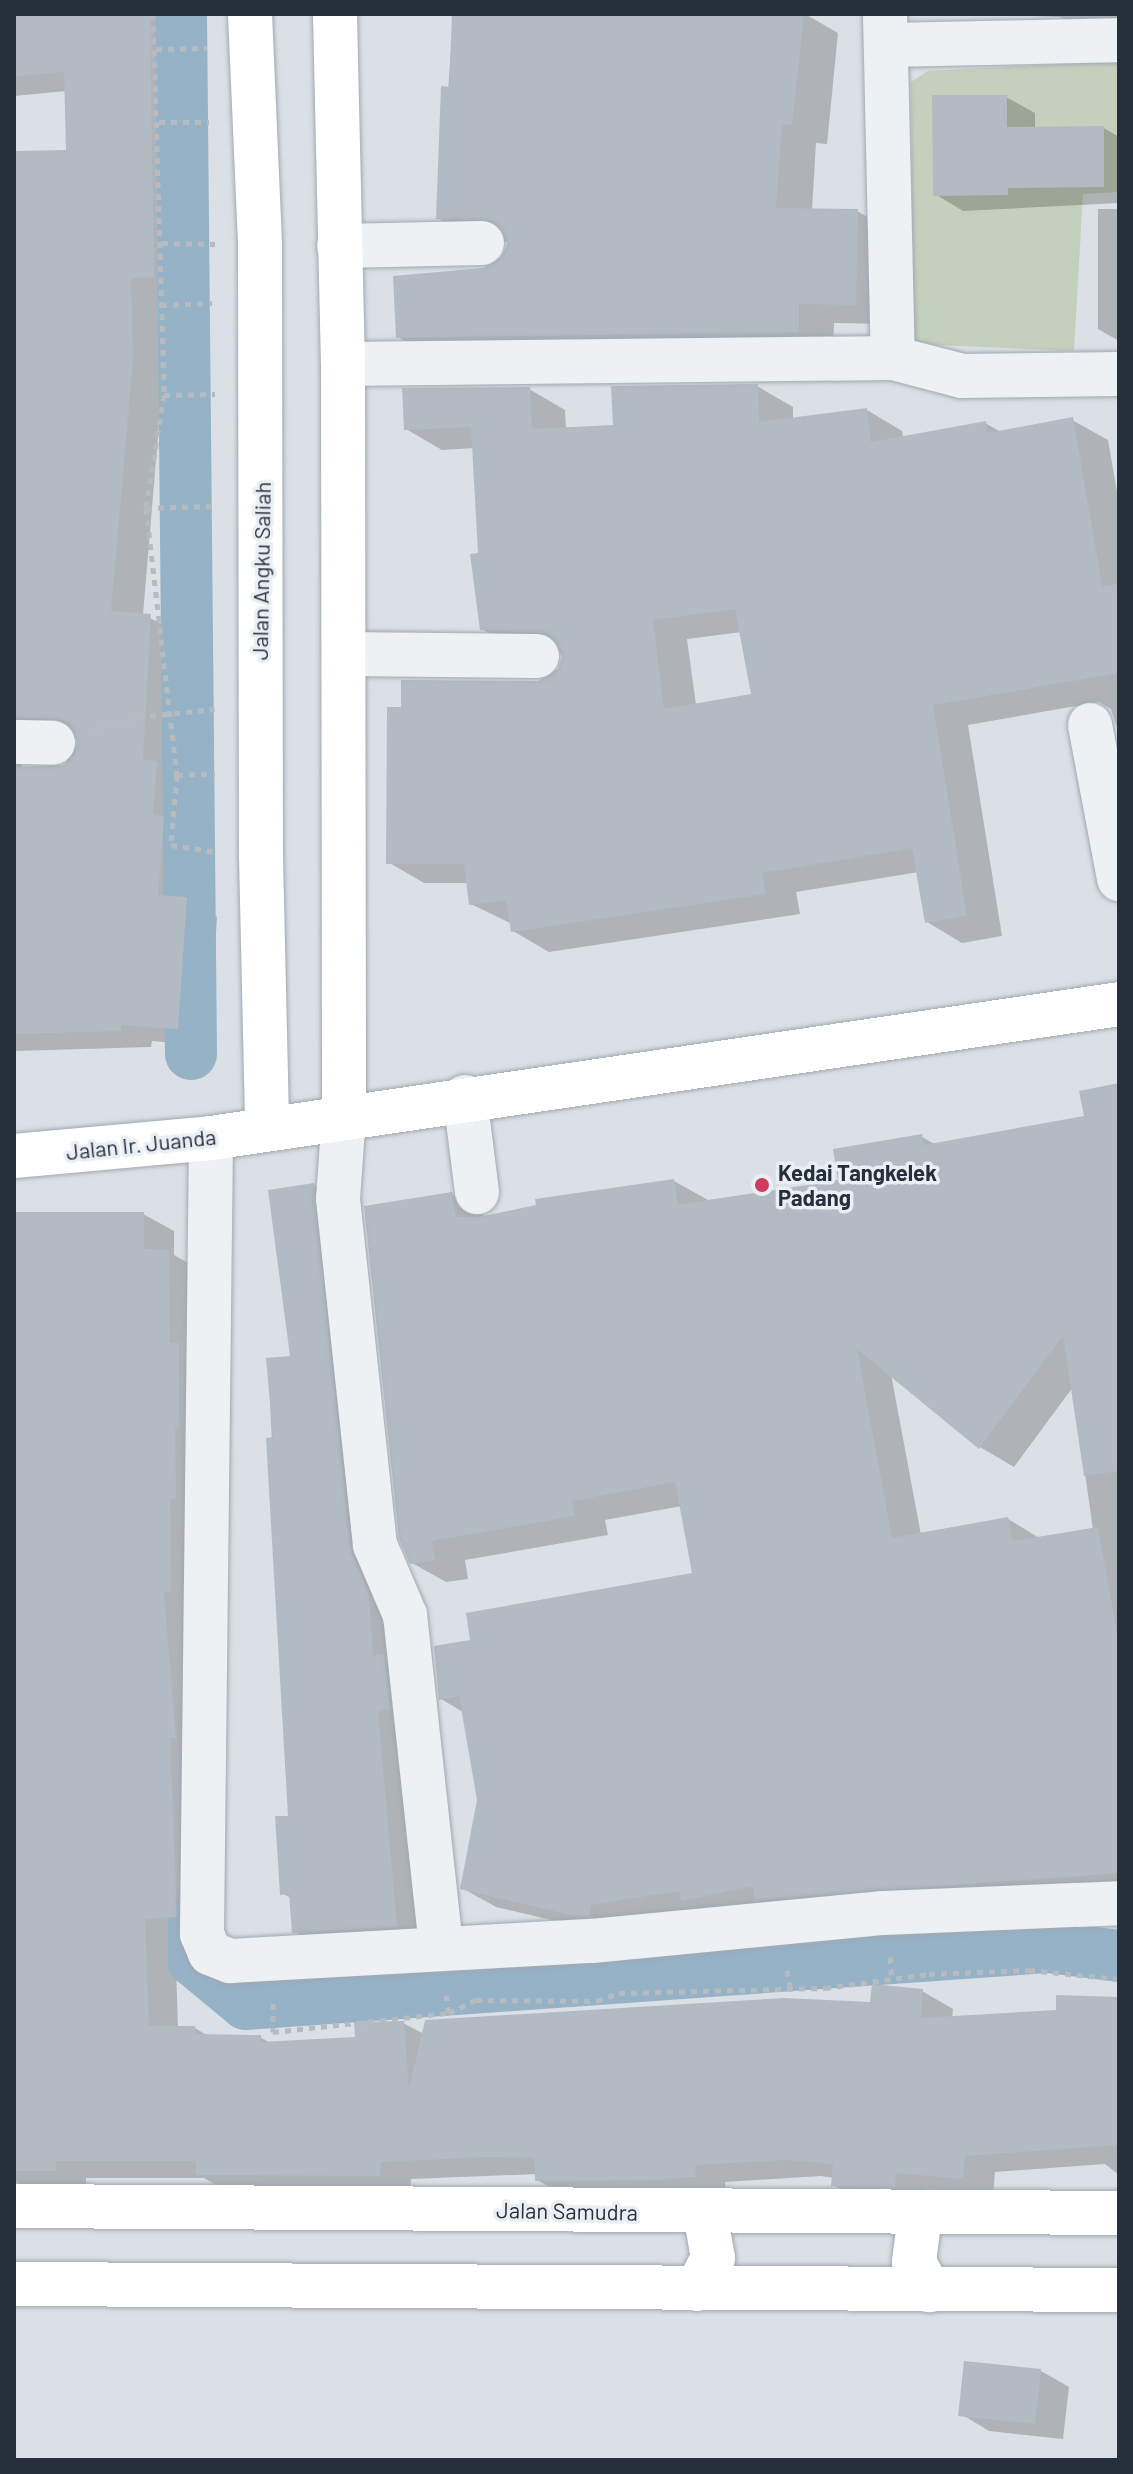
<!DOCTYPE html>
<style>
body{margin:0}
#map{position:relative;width:1133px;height:2474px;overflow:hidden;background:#dbe0e6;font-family:Barlow,sans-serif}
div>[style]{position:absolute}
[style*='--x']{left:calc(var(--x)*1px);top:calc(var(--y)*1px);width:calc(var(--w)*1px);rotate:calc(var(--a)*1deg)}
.green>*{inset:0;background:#c3d0bc}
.shadow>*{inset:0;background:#0003}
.canal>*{height:52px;margin:-26px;padding:0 26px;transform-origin:26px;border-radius:26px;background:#95b2c7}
.building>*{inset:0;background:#b2bac3}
.path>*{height:5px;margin-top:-2.5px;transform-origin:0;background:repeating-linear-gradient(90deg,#b6bbc0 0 6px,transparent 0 12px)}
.roads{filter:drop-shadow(0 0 2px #a1a8b0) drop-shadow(0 0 2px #a1a8b0)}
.minor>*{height:44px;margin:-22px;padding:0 22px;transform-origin:22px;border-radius:22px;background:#eef1f4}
.major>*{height:44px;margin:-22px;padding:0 22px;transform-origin:22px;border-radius:22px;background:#fff}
.dots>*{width:22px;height:22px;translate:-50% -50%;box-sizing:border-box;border:4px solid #eaeff4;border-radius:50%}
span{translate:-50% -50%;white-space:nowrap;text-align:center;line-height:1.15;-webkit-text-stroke:7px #eaeff4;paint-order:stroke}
.street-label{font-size:22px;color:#25303c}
.poi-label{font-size:22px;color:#25303c;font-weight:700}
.left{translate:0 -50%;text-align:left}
.frame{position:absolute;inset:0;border:16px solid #25303c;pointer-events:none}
</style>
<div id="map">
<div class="green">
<div style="clip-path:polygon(1119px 61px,1119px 192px,1083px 194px,1074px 351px,913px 344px,911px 82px,928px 71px)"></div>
</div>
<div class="shadow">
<div style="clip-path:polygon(evenodd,14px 14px,180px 14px,185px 294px,161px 295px,163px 377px,143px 615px,182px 633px,174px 773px,187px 781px,183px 829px,194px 835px,189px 901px,217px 917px,209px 1046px,152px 1041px,151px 1047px,14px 1051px,14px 153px,68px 151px,66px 91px,14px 96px,14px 14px,46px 734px,77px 734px,76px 758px,53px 770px,23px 767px,19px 761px,46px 734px)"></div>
<div style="clip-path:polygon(454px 14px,805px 14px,838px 33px,827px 144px,816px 143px,812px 210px,857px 211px,892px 231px,890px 324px,834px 323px,833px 351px,433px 357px,398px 337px,395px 278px,496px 267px,509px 242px,473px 238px,438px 218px)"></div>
<div style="clip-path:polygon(985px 14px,1119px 14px,1119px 33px,1086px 32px,1060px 17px)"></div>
<div style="clip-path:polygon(1006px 97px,1035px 113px,1035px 128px,1104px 128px,1119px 137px,1119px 203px,963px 211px,935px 194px)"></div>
<div style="clip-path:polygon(1098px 209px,1119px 209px,1119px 341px,1098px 329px)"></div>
<div style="clip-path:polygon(evenodd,757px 386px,793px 407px,793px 419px,867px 410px,902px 431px,903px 438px,985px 423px,1001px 432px,1072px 420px,1108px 440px,1119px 503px,1119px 734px,1111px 709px,1099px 702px,968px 725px,1002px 936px,962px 943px,927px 922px,919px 872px,796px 892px,800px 914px,549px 952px,513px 931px,512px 924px,471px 904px,469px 883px,424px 883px,388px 862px,403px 709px,538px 683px,560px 671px,564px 657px,561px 652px,517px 650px,482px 629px,474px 448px,442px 450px,406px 429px,529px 389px,565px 410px,566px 430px,615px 427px,757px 386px,742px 632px,753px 696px,696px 705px,687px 639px,742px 632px)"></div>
<div style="clip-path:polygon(evenodd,1119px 1085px,1119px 1895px,615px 1935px,496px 1907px,462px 1888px,479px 1800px,463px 1712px,441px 1699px,694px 1574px,682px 1506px,605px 1520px,608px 1535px,465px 1560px,468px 1579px,446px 1582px,412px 1563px,451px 1194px,486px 1217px,674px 1181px,708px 1200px,840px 1182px,922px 1137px,936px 1145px,1086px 1118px,1119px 1085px,891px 1374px,980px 1447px,1014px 1467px,1073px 1387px,1093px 1530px,1041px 1539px,1008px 1519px,921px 1535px,891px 1374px)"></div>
<div style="clip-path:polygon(314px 1185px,342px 1201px,425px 1942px,322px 1948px,294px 1931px,291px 1898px,282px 1893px,290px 1817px,268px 1360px,292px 1358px)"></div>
<div style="clip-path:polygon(14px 1214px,143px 1214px,174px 1231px,174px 1255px,199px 1269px,207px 1934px,175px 1935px,178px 2028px,195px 2028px,210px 2037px,260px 2037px,270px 2043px,357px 2039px,403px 2023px,424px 2034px,872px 2004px,922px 1991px,953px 2009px,952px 2018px,1058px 2012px,1119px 1999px,1119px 2175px,1105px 2164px,995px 2172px,993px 2196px,926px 2189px,925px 2203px,863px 2202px,833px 2185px,834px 2178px,821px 2176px,725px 2182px,726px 2194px,567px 2197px,537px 2180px,537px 2174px,411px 2179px,410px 2192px,228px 2192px,204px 2178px,86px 2178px,86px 2188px,27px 2188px,14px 2180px)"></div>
<div style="clip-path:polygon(1041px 2371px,1069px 2387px,1063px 2439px,989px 2431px,961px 2414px)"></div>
</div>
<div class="canal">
<div style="--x:181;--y:14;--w:1040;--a:89.45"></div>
<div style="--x:194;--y:1919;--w:42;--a:90"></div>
<div style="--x:194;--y:1961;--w:67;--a:39.6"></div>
<div style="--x:246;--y:2004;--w:804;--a:-4.07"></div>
<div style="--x:1048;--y:1947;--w:72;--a:7.2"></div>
</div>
<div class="building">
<div style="clip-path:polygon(14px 14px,150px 14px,154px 277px,131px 278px,133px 359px,111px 611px,151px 614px,143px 760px,157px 761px,153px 815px,164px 816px,158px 895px,187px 897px,178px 1029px,121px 1025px,121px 1031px,14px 1034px,14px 767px,64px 765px,78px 743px,65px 721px,14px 717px,14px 151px,66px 150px,64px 72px,14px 76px)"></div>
<div style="clip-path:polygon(452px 14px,804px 14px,792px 125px,782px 124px,776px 208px,858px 209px,856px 305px,799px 304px,799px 332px,396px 338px,393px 276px,483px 268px,503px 256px,507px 243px,493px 221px,436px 219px,441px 86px,449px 87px)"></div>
<div style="clip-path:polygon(932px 95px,1007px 95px,1007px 127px,1104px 126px,1104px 187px,1008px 188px,1008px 195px,933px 196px)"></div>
<div style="clip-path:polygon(evenodd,758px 384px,759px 422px,867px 408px,871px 442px,986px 421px,988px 433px,1073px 417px,1102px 586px,1119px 584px,1119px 673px,933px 705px,967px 916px,925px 923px,912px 848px,762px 873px,766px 894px,511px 932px,506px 900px,469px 905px,464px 864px,386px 864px,387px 707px,401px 707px,401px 680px,538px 681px,558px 669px,562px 657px,549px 634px,480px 630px,470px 554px,478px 553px,471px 427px,404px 430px,402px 388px,530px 387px,532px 429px,613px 425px,611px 386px,758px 384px,735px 609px,751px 694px,664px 709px,653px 620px,735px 609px)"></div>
<div style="clip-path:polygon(1119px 1083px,1119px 1471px,1084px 1476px,1063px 1335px,979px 1449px,857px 1349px,892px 1538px,1008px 1517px,1013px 1541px,1098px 1527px,1119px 1645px,1119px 1873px,755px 1900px,753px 1886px,681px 1901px,680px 1891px,591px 1905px,589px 1916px,579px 1917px,460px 1889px,477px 1800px,459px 1696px,439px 1700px,434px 1646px,470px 1640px,466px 1613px,692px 1573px,675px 1482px,572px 1501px,575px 1516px,431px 1541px,435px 1560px,410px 1564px,399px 1539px,364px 1206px,452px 1192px,456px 1217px,479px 1217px,536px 1205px,535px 1199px,674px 1179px,678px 1205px,838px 1180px,833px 1149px,922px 1134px,924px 1145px,1084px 1116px,1079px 1091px)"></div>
<div style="clip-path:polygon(314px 1183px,350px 1548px,369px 1594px,373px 1656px,384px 1654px,390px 1709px,378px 1711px,397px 1927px,292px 1933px,289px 1894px,280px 1895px,275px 1816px,288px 1816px,266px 1438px,273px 1437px,266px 1358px,290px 1356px,268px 1190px)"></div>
<div style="clip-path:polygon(14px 1212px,144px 1212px,144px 1249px,169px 1250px,170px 1343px,179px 1343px,179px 1427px,175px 1427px,176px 1499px,170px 1499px,171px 1592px,164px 1592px,176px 1738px,170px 1738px,177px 1917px,145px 1919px,149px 2026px,195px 2026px,195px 2034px,261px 2035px,261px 2042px,355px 2037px,354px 2022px,404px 2021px,409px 2090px,425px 2020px,784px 1998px,870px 2002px,872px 1984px,923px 1989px,921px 2018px,1056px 2010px,1056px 1995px,1119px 1997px,1119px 2145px,965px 2156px,963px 2179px,896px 2173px,895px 2187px,831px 2186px,833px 2164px,789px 2160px,695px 2165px,696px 2177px,650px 2180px,535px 2181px,534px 2158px,488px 2157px,381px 2162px,380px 2176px,196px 2175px,196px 2161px,56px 2161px,56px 2171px,14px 2171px)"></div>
<div style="clip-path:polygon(964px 2361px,1041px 2369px,1035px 2424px,958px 2416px)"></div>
</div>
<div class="path">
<div style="--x:153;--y:14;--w:381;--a:88.3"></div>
<div style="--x:164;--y:395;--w:114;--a:99.1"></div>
<div style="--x:146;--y:508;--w:269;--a:83.4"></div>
<div style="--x:177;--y:775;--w:70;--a:94.9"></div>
<div style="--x:171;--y:845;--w:46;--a:8.8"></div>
<div style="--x:156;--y:49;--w:51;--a:-1.1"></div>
<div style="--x:159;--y:122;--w:50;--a:0"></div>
<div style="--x:162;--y:243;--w:53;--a:1.1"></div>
<div style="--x:161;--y:305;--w:51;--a:-2.2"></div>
<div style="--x:164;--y:395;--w:51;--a:-1.1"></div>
<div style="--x:146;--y:508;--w:66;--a:-1.7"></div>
<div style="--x:95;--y:730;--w:45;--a:-16.8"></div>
<div style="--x:138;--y:717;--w:77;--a:-5.9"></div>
<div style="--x:177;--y:775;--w:38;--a:-2"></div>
<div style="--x:890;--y:1957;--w:23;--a:85"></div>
<div style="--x:787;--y:1970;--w:22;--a:80"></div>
<div style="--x:446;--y:1995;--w:18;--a:81"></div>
<div style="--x:273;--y:2003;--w:29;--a:90"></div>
<div style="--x:273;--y:2032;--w:177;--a:-6.2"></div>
<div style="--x:449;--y:2013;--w:30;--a:-26"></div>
<div style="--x:476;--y:2000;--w:121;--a:0.5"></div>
<div style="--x:597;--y:2001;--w:23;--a:-20"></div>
<div style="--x:619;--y:1993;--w:206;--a:-1.4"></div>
<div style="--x:825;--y:1988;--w:105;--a:-7.7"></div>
<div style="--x:929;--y:1974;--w:100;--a:-2.3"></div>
<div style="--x:1029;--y:1970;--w:90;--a:5.7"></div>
</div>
<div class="roads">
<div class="minor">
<div style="--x:885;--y:14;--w:344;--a:88.7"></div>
<div style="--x:886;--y:45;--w:233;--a:-1.2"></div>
<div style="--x:339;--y:246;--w:143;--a:-1.2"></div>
<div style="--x:343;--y:364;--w:550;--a:-0.63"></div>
<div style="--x:893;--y:358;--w:71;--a:14.6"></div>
<div style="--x:962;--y:376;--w:157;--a:-0.7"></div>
<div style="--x:345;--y:654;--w:192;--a:0.6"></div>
<div style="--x:1090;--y:725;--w:157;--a:79.3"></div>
<div style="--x:14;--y:742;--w:39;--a:1"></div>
<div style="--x:465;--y:1097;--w:96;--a:82.8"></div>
<div style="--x:344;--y:1115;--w:84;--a:94.1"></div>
<div style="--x:338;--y:1199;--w:348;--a:83.9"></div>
<div style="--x:375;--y:1545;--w:76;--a:66.8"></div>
<div style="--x:405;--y:1615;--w:334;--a:83.8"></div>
<div style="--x:211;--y:1138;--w:796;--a:90.65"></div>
<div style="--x:202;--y:1934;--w:21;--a:67"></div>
<div style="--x:210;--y:1953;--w:22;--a:22"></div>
<div style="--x:230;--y:1961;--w:363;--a:-3.2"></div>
<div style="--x:592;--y:1941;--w:293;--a:-5.5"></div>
<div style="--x:884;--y:1913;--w:235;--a:-2.4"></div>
</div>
<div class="major">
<div style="--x:250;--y:14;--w:233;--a:87.5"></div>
<div style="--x:260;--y:247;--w:609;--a:89.91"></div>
<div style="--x:261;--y:856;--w:272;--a:88.7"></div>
<div style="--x:335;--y:14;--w:350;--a:88.7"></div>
<div style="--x:343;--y:364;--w:751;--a:89.92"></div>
<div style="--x:14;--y:1156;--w:198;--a:-5.2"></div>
<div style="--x:211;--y:1138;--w:918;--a:-8.39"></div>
<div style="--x:14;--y:2206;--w:1105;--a:0.36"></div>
<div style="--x:920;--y:2215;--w:47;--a:97.3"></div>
<div style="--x:914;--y:2262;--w:32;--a:62"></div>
<div style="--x:14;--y:2284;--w:1105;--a:0.31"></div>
<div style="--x:697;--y:2289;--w:35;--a:-63"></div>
<div style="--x:713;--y:2258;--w:46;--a:-100.1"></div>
</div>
</div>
<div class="dots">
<div style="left:762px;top:1185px;background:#cf3c60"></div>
</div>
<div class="street-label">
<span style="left:261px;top:571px;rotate:-89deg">Jalan Angku Saliah</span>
<span style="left:141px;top:1144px;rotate:-6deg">Jalan Ir. Juanda</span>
<span style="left:567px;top:2211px;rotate:1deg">Jalan Samudra</span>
</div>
<div class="poi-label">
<span class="left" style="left:778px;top:1185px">Kedai Tangkelek<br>Padang</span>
</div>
<div class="frame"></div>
</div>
